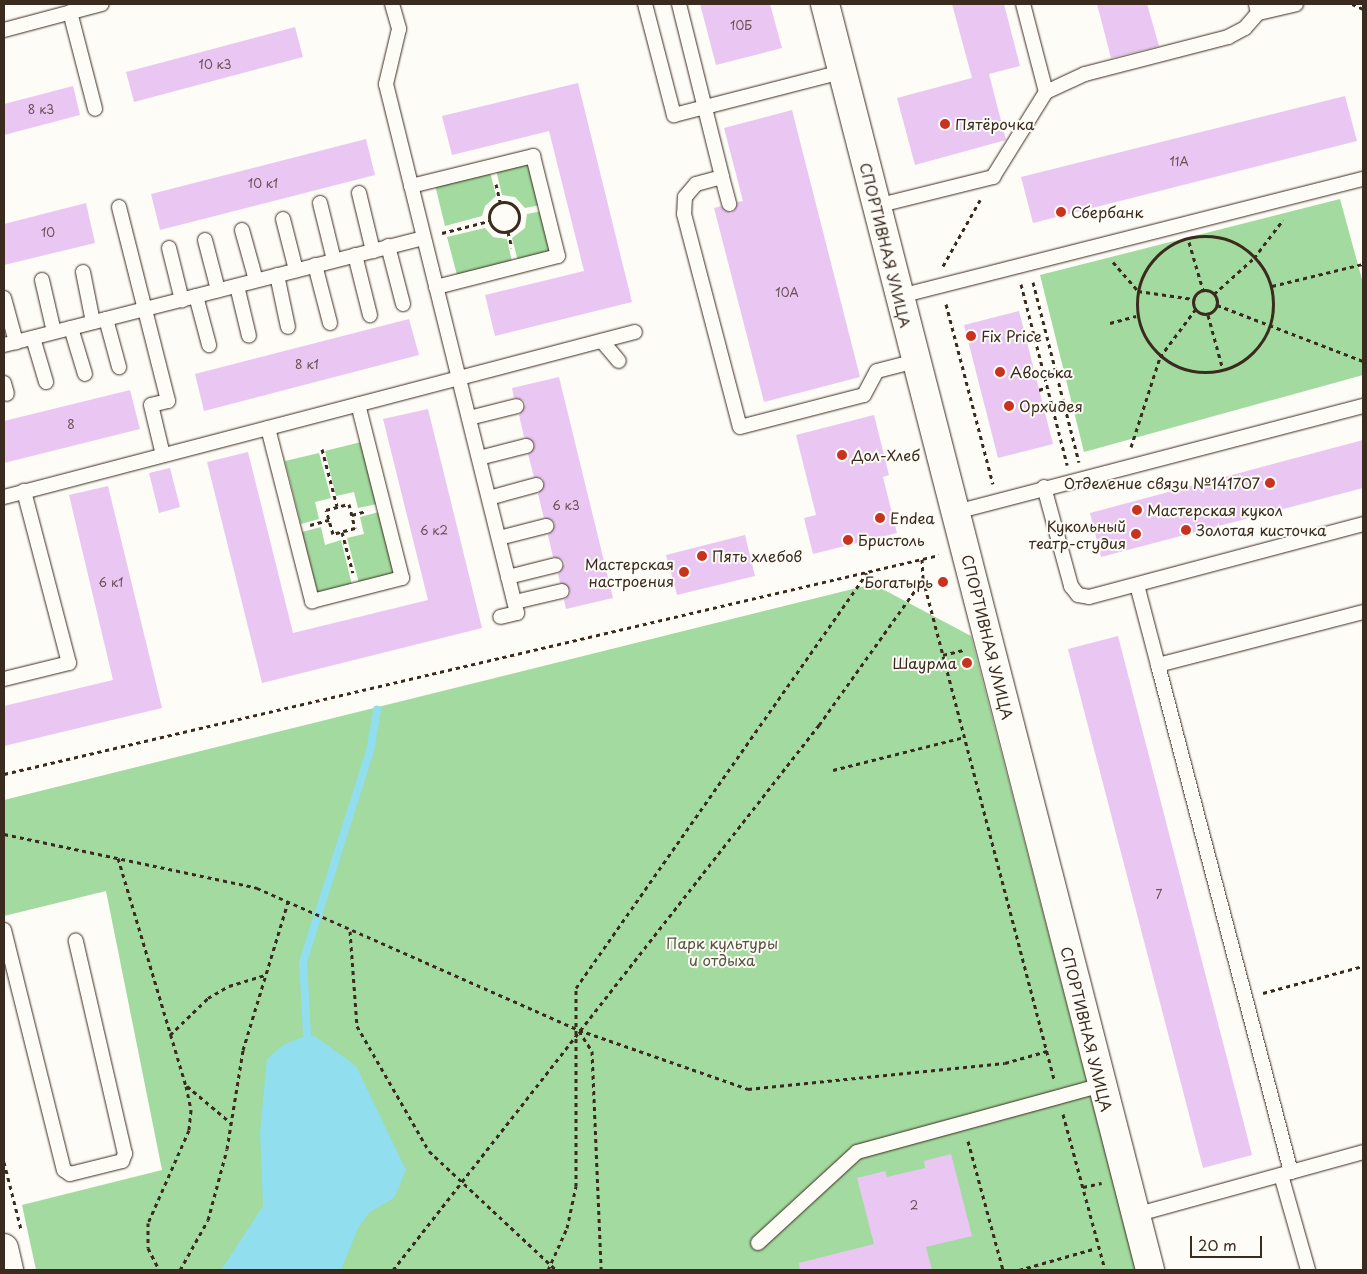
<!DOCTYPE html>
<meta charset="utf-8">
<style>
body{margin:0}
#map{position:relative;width:1367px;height:1274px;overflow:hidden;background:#fdfcf7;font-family:"Playpen Sans",sans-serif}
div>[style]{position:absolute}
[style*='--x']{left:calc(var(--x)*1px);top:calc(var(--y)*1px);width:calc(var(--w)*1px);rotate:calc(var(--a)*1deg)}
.green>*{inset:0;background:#a2da9f}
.water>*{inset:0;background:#90deee}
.stream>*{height:8px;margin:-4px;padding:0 4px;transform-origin:4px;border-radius:4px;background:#90deee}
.building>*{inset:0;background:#eac7f2}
.path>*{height:3px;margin-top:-1.5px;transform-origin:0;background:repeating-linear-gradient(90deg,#3b2a1e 0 4px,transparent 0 8px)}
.path>.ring{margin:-1.5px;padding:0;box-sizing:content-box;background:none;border:3px solid #3b2a1e;border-radius:50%}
.roads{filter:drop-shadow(0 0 1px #3b2a1e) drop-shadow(0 0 1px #3b2a1e)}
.lane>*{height:14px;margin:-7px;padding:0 7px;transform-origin:7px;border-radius:7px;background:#fdfcf7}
.secondary>*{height:28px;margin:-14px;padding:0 14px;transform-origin:14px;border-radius:14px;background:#fdfcf7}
.dots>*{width:14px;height:14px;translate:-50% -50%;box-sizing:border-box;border:2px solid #fdfcf7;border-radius:50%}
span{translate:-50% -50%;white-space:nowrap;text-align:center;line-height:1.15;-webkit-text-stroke:4px #fdfcf7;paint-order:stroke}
.number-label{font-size:12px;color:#675153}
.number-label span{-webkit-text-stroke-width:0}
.poi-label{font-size:15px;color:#3b2a1e}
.left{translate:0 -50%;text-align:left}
.right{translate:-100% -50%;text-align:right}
.street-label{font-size:15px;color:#3b2a1e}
.park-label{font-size:15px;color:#55563e}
.frame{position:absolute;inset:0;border:5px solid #3b2a1e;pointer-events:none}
.scale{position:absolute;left:1190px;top:1236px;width:72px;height:22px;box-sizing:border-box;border:2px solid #3b2a1e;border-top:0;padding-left:6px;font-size:15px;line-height:18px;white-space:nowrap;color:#3b2a1e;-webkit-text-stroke:4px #fdfcf7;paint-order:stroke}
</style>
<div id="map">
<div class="green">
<div style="clip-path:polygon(530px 162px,541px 205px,525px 208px,515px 197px,502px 195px,496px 170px)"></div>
<div style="clip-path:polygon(490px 172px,496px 196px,485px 206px,482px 216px,445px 226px,435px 185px)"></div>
<div style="clip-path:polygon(1340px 199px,1363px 283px,1363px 375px,1084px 452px,1040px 275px)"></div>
<div style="clip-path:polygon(542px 211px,552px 252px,518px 261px,512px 238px,525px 228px,527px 214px)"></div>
<div style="clip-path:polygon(485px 228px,493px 237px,507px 239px,512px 262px,457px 275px,447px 237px)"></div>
<div style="clip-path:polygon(361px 442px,377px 504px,358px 508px,354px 492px,336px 496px,325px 451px)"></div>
<div style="clip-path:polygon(319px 453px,331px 498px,315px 502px,319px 519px,301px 524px,285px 461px)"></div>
<div style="clip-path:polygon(379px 512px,395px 574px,359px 583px,347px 538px,364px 534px,360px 517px)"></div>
<div style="clip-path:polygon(321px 527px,325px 545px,341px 540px,352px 585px,318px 594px,302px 532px)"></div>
<div style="clip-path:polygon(873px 584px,971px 636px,1136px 1270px,36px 1270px,22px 1205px,162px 1170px,106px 891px,4px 916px,4px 800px)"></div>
</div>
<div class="water">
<div style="clip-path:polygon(307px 1035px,316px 1037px,356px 1066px,406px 1170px,394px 1198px,370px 1212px,359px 1226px,341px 1270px,221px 1270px,263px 1206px,260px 1131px,267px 1059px,283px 1045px)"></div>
</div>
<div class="stream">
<div style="--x:307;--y:1035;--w:73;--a:-93.1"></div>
<div style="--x:303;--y:962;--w:221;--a:-72.4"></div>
<div style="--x:370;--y:751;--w:42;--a:-80.3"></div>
</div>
<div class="building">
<div style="clip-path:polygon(700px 4px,770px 4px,782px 48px,716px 65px)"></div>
<div style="clip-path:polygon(952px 4px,1004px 4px,1020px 66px,989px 74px,1006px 140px,915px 165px,897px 98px,972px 78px)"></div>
<div style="clip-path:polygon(1097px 4px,1147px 4px,1159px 46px,1111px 58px)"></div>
<div style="clip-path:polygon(295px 27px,303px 57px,134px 102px,126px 72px)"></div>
<div style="clip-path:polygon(578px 83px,632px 302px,495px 336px,485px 295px,584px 271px,549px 131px,452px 155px,442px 116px)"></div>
<div style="clip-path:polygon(73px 86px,80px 115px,4px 135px,4px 104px)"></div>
<div style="clip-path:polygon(1345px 96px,1357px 141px,1033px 223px,1021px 177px)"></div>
<div style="clip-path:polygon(792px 110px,860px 377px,764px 402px,714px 208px,721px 206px,731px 213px,735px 210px,737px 202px,743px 201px,724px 128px)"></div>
<div style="clip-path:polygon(366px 139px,375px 175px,160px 230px,151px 194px)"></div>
<div style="clip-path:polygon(86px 203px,95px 243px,4px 265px,4px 224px)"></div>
<div style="clip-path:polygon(1019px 311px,1053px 444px,998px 458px,964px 325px)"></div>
<div style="clip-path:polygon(409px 319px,419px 355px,204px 411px,195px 374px)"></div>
<div style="clip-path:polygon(559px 377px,613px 598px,566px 609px,564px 600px,570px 594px,570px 589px,560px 583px,558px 574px,565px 563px,562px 559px,553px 557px,548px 535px,555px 524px,552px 520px,544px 518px,538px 494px,544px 483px,542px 478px,534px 477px,528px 454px,535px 444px,524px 437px,519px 415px,526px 404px,523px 400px,514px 398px,512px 388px)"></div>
<div style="clip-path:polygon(130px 390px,140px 429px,4px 463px,4px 421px)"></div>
<div style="clip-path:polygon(428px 409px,482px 628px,262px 683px,207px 462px,248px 452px,293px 633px,428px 600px,383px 419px)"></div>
<div style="clip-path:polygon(874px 415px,889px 475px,883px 477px,897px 533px,813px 554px,804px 518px,816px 515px,796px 435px)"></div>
<div style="clip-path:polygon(1363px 440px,1363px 488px,1101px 557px,1090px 513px)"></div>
<div style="clip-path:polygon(170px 468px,180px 507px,159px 513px,149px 473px)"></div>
<div style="clip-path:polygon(108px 486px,162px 708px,4px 746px,4px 706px,113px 680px,69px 495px)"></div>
<div style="clip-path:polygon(745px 535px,755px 576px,677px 595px,666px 555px)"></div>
<div style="clip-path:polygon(1118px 636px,1252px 1155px,1203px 1168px,1068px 649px)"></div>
<div style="clip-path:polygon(951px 1154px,972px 1236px,926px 1247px,932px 1270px,800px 1270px,799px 1263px,874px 1244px,857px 1178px,885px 1171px,887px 1177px,925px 1168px,924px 1161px)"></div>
</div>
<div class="path">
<div style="--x:1352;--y:4;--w:12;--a:24"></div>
<div style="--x:496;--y:184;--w:18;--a:77"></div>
<div class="ring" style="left:489px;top:202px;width:27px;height:27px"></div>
<div style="--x:508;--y:232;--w:16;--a:76"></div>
<div style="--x:442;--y:233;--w:49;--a:-14.3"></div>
<div class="ring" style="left:1137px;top:236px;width:133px;height:133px"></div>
<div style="--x:1189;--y:242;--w:50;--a:73.7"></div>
<div style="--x:1113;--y:262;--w:38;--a:49"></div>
<div style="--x:1138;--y:291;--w:56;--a:8.3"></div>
<div style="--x:943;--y:266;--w:76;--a:-60.7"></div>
<div style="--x:1033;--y:282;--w:186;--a:75.7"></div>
<div style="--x:1021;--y:284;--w:187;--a:75.7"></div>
<div style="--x:1272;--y:286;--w:94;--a:-13.6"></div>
<div class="ring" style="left:1193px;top:290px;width:21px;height:21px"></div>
<div style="--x:1214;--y:294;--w:54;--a:-42"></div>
<div style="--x:1254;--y:258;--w:48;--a:-52.7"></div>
<div style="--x:946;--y:304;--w:186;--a:75.4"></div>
<div style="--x:1217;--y:305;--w:156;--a:21"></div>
<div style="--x:1208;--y:315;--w:57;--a:74.7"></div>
<div style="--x:1110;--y:323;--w:27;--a:-15"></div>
<div style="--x:1039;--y:390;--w:9;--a:-21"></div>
<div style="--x:1131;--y:447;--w:95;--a:-72.1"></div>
<div style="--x:1160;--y:357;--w:59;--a:-53.3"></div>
<div style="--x:322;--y:449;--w:59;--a:75.3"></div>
<div style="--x:349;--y:504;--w:25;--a:76"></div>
<div style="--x:355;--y:528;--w:23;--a:165"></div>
<div style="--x:333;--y:534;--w:25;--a:-106"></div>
<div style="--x:326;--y:510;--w:24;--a:-15"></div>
<div style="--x:352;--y:515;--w:15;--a:-16"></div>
<div style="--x:310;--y:525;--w:20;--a:-15"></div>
<div style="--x:342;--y:532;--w:42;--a:75"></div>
<div style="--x:922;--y:559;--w:20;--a:87"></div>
<div style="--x:923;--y:579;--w:517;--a:75.32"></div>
<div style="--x:943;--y:655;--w:21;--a:-14"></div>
<div style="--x:833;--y:770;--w:135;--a:-14.1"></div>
<div style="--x:4;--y:774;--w:960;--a:-13.18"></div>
<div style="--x:4;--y:834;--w:259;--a:12"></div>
<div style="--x:257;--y:888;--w:352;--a:23.8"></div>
<div style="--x:579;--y:1030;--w:179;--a:19.2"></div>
<div style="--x:748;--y:1089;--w:258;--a:-5.8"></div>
<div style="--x:1005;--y:1063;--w:44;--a:-15.9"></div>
<div style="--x:118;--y:858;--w:238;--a:73.4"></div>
<div style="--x:186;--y:1086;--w:25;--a:78"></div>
<div style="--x:191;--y:1110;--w:20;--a:96"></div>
<div style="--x:189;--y:1130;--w:102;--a:113.8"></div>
<div style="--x:148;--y:1223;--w:25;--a:90"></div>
<div style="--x:148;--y:1248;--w:25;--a:63"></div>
<div style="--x:350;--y:931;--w:95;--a:85.8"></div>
<div style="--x:357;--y:1026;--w:144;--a:60.1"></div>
<div style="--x:429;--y:1151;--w:174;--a:43.1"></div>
<div style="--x:1263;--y:993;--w:104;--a:-15.1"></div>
<div style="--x:579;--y:1031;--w:24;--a:57"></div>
<div style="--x:592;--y:1051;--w:219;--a:87.6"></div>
<div style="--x:170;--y:1035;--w:53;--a:-44.2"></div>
<div style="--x:208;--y:998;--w:24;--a:-30"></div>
<div style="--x:229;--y:986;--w:38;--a:-17"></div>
<div style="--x:187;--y:1086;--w:57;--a:40.1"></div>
<div style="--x:1063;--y:1114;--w:162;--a:74.9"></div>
<div style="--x:968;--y:1141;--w:134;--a:74.8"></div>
<div style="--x:4;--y:1162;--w:69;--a:75.8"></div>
<div style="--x:1083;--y:1187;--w:19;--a:-12"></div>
<div style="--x:180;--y:1270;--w:57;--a:-60.8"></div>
<div style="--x:208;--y:1220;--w:73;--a:-75"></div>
<div style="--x:227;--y:1149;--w:100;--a:-80.8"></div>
<div style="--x:243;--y:1050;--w:155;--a:-73.1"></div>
<div style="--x:393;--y:1270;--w:692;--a:-51.99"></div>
<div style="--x:819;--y:725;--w:179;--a:-54.5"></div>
<div style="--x:548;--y:1270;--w:46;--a:-65.7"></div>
<div style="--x:567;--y:1228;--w:43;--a:-77.9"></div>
<div style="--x:576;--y:1186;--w:198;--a:-90"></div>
<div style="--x:576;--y:988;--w:507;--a:-54.96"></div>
<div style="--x:1019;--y:1270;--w:77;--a:-15.8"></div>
</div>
<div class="roads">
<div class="lane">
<div style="--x:392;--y:4;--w:26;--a:74"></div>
<div style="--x:399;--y:29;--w:57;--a:103.3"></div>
<div style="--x:386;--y:84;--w:545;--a:76.09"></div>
<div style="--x:517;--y:613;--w:17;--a:167"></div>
<div style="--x:645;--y:4;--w:115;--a:75.4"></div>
<div style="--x:674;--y:115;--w:173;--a:-14.4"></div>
<div style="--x:679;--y:4;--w:178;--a:76"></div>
<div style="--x:722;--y:177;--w:27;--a:165"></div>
<div style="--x:696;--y:184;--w:17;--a:130"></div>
<div style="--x:685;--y:197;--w:17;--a:93"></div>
<div style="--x:684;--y:214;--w:220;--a:75.3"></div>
<div style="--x:740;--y:427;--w:128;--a:-14.5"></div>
<div style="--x:864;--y:395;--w:27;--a:-62"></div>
<div style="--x:877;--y:371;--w:40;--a:-14.4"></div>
<div style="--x:70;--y:12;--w:100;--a:75.5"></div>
<div style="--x:1258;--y:13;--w:39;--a:-13"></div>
<div style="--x:4;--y:30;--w:101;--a:-14.9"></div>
<div style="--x:1046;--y:92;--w:43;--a:-24.8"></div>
<div style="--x:1085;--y:74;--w:148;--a:-14.5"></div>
<div style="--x:1228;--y:37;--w:19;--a:-28"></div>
<div style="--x:1245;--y:28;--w:20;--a:-49"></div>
<div style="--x:1258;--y:13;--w:9;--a:-103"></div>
<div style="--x:722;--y:177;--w:28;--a:75"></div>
<div style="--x:411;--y:186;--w:126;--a:-13.8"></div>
<div style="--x:533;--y:156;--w:103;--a:76"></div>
<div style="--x:558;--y:256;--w:126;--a:165.7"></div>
<div style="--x:359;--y:193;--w:60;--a:76.4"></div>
<div style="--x:320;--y:203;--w:59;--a:76.2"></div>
<div style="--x:876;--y:206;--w:121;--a:-13.9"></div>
<div style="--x:993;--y:177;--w:100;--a:-58.1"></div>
<div style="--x:1046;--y:92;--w:91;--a:-104.6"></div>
<div style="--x:119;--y:207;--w:200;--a:75.8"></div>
<div style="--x:168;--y:401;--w:17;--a:167"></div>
<div style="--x:151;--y:405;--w:51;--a:76.5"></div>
<div style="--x:283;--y:219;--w:53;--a:75.7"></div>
<div style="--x:242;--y:230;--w:52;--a:74.4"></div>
<div style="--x:205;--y:240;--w:52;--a:75.4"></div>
<div style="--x:388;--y:246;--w:60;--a:75.5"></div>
<div style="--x:169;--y:248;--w:54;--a:76"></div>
<div style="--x:355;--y:255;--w:62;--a:76"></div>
<div style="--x:315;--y:265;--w:60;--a:75.5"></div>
<div style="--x:83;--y:272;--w:51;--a:78.7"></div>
<div style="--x:277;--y:275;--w:53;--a:78.1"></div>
<div style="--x:42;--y:280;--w:53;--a:77"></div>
<div style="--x:237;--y:286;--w:51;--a:76.5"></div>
<div style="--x:196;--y:296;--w:51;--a:75.1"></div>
<div style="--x:900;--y:296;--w:478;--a:-14.2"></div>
<div style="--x:4;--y:298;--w:46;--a:74.7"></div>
<div style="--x:106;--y:319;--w:50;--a:74.8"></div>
<div style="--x:71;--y:328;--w:48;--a:73.1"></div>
<div style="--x:33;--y:338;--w:46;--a:73.5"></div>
<div style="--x:602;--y:341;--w:26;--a:50"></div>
<div style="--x:4;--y:345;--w:433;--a:-14.3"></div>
<div style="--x:4;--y:383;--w:11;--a:75"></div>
<div style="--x:469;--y:418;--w:49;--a:-14"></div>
<div style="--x:268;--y:428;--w:179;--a:75.7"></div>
<div style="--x:312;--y:601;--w:93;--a:-14.3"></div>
<div style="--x:402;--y:578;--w:179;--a:-104.2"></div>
<div style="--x:479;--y:458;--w:49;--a:-14.3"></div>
<div style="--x:1044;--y:487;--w:103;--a:74.7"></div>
<div style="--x:1071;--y:586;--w:11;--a:52"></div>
<div style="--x:1078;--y:595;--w:11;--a:10"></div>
<div style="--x:1089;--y:597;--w:284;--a:-14.9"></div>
<div style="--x:4;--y:497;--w:652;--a:-14.65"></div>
<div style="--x:489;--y:498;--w:49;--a:-15.5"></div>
<div style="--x:956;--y:512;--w:421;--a:-14.6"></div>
<div style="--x:499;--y:538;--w:49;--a:-14.3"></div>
<div style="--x:508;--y:577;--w:49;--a:-14"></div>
<div style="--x:1137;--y:585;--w:83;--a:75.3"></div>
<div style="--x:515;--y:602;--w:48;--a:-13.2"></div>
<div style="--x:4;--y:679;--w:67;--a:-13.8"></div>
<div style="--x:69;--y:663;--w:178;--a:-104.7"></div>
<div style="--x:4;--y:930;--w:247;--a:76"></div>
<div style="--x:64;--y:1170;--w:7;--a:34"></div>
<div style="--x:70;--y:1174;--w:54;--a:-14"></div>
<div style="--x:122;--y:1161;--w:8;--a:-67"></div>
<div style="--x:125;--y:1154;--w:219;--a:-103"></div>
<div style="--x:1291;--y:1172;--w:524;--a:-104.7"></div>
<div style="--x:1158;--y:665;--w:212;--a:-14.5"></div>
<div style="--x:1281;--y:1175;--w:99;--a:74.1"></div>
<div style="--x:1135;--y:1215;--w:237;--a:-15.4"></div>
<div style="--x:758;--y:1243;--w:134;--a:-42.6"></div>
<div style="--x:857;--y:1152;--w:254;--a:-15.3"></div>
</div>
<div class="secondary">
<div style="--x:825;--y:4;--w:1307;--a:75.6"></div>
<div style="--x:4;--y:1248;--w:23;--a:77"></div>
</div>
</div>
<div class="dots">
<div style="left:945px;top:124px;background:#c8321e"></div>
<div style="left:1061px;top:212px;background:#c8321e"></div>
<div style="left:971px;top:336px;background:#c8321e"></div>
<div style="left:1000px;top:372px;background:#c8321e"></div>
<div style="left:1009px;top:406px;background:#c8321e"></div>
<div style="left:842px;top:455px;background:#c8321e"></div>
<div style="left:1270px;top:483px;background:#c8321e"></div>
<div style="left:1137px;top:510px;background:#c8321e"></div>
<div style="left:880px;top:518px;background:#c8321e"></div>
<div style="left:1186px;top:530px;background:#c8321e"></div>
<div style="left:1136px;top:534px;background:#c8321e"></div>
<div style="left:848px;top:540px;background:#c8321e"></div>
<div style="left:702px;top:556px;background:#c8321e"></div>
<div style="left:684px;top:572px;background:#c8321e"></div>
<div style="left:943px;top:582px;background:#c8321e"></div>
<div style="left:967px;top:663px;background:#c8321e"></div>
</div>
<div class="number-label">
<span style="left:741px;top:26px">10Б</span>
<span style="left:215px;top:65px">10 к3</span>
<span style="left:41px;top:110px">8 к3</span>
<span style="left:1179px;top:162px">11А</span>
<span style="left:263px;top:184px">10 к1</span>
<span style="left:48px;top:233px">10</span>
<span style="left:787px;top:293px">10А</span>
<span style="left:307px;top:365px">8 к1</span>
<span style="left:71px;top:425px">8</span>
<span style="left:566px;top:506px">6 к3</span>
<span style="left:434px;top:531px">6 к2</span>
<span style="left:111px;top:583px">6 к1</span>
<span style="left:1159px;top:895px">7</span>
<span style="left:914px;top:1206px">2</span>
</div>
<div class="poi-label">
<span class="left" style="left:955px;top:124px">Пятёрочка</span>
<span class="left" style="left:1071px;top:212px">Сбербанк</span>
<span class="left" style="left:981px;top:336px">Fix Price</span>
<span class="left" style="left:1010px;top:372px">Авоська</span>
<span class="left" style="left:1019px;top:406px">Орхидея</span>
<span class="left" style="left:852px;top:455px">Дол-Хлеб</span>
<span class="right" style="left:1260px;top:483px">Отделение связи №141707</span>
<span class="left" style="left:1147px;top:510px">Мастерская кукол</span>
<span class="left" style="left:890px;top:518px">Endea</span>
<span class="right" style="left:1126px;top:534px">Кукольный<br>театр-студия</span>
<span class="left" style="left:1196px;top:530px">Золотая кисточка</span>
<span class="left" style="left:858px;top:540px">Бристоль</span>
<span class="left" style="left:712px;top:556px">Пять хлебов</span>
<span class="right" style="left:674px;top:572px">Мастерская<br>настроения</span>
<span class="right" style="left:933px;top:582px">Богатырь</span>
<span class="right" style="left:957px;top:663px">Шаурма</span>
</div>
<div class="street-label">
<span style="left:886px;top:245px;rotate:76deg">СПОРТИВНАЯ УЛИЦА</span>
<span style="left:988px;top:637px;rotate:76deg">СПОРТИВНАЯ УЛИЦА</span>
<span style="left:1087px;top:1029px;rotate:76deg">СПОРТИВНАЯ УЛИЦА</span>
</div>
<div class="park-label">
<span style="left:722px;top:951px">Парк культуры<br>и отдыха</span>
</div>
<div class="frame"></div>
<div class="scale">20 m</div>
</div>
